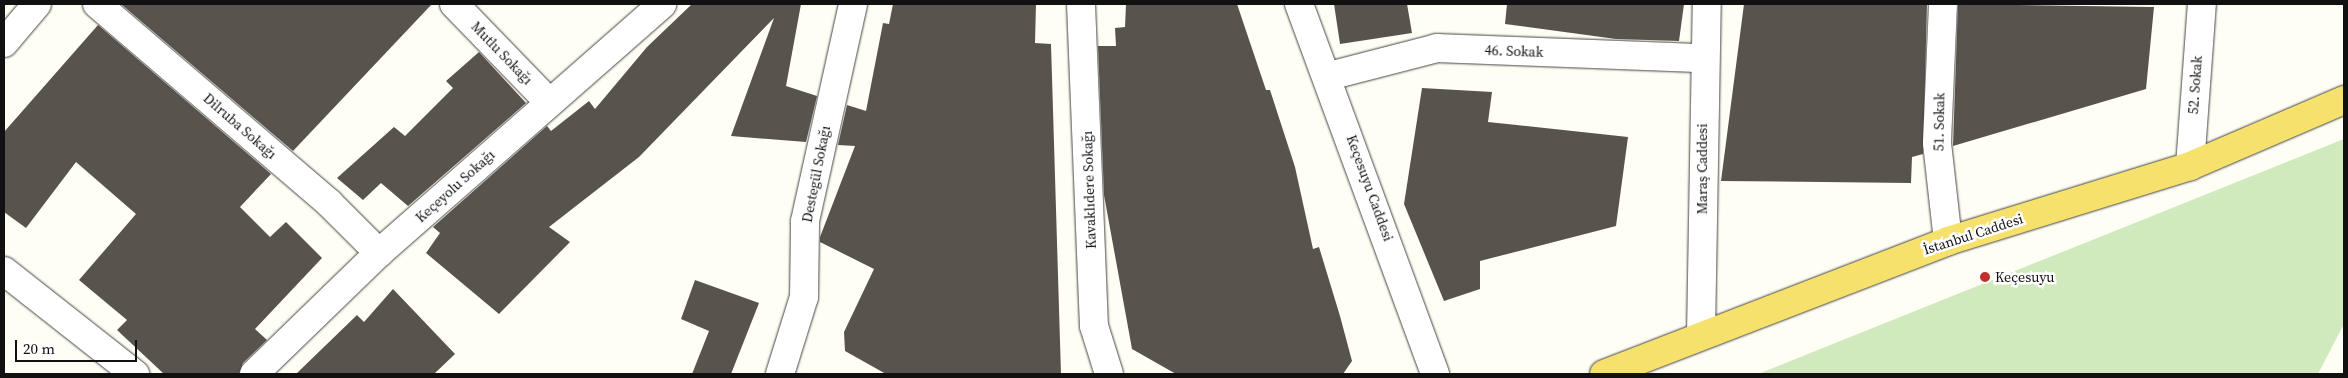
<!DOCTYPE html>
<meta charset="utf-8">
<style>
body{margin:0}
#map{position:relative;width:2348px;height:378px;overflow:hidden;background:#fffef4;font-family:"Source Serif 4",serif}
div>[style]{position:absolute}
[style*='--x']{left:calc(var(--x)*1px);top:calc(var(--y)*1px);width:calc(var(--w)*1px);rotate:calc(var(--a)*1deg)}
.green>*{inset:0;background:#d0eabd}
.building>*{inset:0;background:#59534d}
.roads{filter:drop-shadow(0 0 1px #444) drop-shadow(0 0 1px #444)}
.minor>*{height:28px;margin:-14px;padding:0 14px;transform-origin:14px;border-radius:14px;background:#fff}
.major>*{height:28px;margin:-14px;padding:0 14px;transform-origin:14px;border-radius:14px;background:#f6e16d}
.dots>*{width:14px;height:14px;translate:-50% -50%;box-sizing:border-box;border:2px solid #fff;border-radius:50%}
span{translate:-50% -50%;white-space:nowrap;text-align:center;line-height:1.15;-webkit-text-stroke:5px #fff;paint-order:stroke}
.street-label{font-size:14px;color:#111}
.poi-label{font-size:14px;color:#111}
.left{translate:0 -50%;text-align:left}
.frame{position:absolute;inset:0;border:5px solid #111;pointer-events:none}
.scale{position:absolute;left:15px;top:340px;width:122px;height:22px;box-sizing:border-box;border:2px solid #111;border-top:0;padding-left:6px;font-size:15px;line-height:18px;white-space:nowrap;color:#111;-webkit-text-stroke:4px #fff;paint-order:stroke}
</style>
<div id="map">
<div class="green">
<div style="clip-path:polygon(2344px 139px,2344px 324px,2318px 374px,1758px 374px)"></div>
</div>
<div class="building">
<div style="clip-path:polygon(121px 4px,432px 4px,293px 151px)"></div>
<div style="clip-path:polygon(692px 4px,801px 4px,786px 86px,817px 96px,806px 142px,731px 136px,774px 18px,639px 157px,549px 227px,570px 242px,499px 314px,426px 253px,440px 233px,433px 227px,547px 126px,551px 131px,589px 101px,595px 109px,647px 47px)"></div>
<div style="clip-path:polygon(893px 4px,1036px 4px,1035px 43px,1051px 44px,1061px 374px,886px 374px,845px 351px,844px 332px,874px 269px,820px 242px,820px 237px,855px 146px,838px 145px,847px 105px,866px 111px,883px 23px,889px 24px)"></div>
<div style="clip-path:polygon(1126px 4px,1237px 4px,1266px 90px,1270px 90px,1295px 167px,1313px 249px,1319px 247px,1340px 316px,1352px 361px,1343px 374px,1176px 374px,1132px 349px,1104px 195px,1098px 46px,1116px 46px,1115px 28px,1125px 27px)"></div>
<div style="clip-path:polygon(1334px 4px,1407px 4px,1412px 33px,1340px 44px)"></div>
<div style="clip-path:polygon(1507px 4px,1684px 4px,1679px 41px,1616px 39px,1505px 24px)"></div>
<div style="clip-path:polygon(1744px 4px,1927px 4px,1923px 154px,1912px 157px,1911px 183px,1721px 181px)"></div>
<div style="clip-path:polygon(1958px 4px,2154px 7px,2146px 89px,1953px 146px)"></div>
<div style="clip-path:polygon(98px 25px,271px 174px,240px 207px,270px 237px,286px 222px,322px 258px,255px 329px,267px 340px,243px 363px,239px 374px,164px 374px,117px 330px,127px 320px,79px 280px,136px 214px,76px 162px,26px 228px,4px 212px,4px 132px)"></div>
<div style="clip-path:polygon(479px 52px,526px 103px,408px 206px,381px 183px,363px 200px,337px 178px,394px 127px,405px 136px,453px 88px,446px 81px)"></div>
<div style="clip-path:polygon(1422px 88px,1492px 92px,1488px 122px,1628px 137px,1616px 226px,1480px 261px,1480px 289px,1444px 301px,1404px 204px)"></div>
<div style="clip-path:polygon(695px 280px,759px 303px,731px 374px,692px 374px,709px 331px,681px 319px)"></div>
<div style="clip-path:polygon(393px 289px,455px 354px,434px 374px,296px 374px,357px 315px,364px 322px)"></div>
</div>
<div class="roads">
<div class="minor">
<div style="--x:97;--y:4;--w:306;--a:40.6"></div>
<div style="--x:329;--y:203;--w:71;--a:45"></div>
<div style="--x:454;--y:4;--w:136;--a:45.9"></div>
<div style="--x:1081;--y:4;--w:322;--a:87.7"></div>
<div style="--x:1094;--y:326;--w:50;--a:72.6"></div>
<div style="--x:1299;--y:4;--w:394;--a:69.8"></div>
<div style="--x:1943;--y:4;--w:139;--a:92.5"></div>
<div style="--x:1937;--y:143;--w:99;--a:83.6"></div>
<div style="--x:4;--y:43;--w:51;--a:-49.8"></div>
<div style="--x:1329;--y:76;--w:112;--a:-14.5"></div>
<div style="--x:1437;--y:48;--w:266;--a:2.2"></div>
<div style="--x:2190;--y:166;--w:162;--a:-85.8"></div>
<div style="--x:4;--y:271;--w:167;--a:38.2"></div>
<div style="--x:1701;--y:334;--w:330;--a:-89"></div>
<div style="--x:254;--y:374;--w:174;--a:-44.1"></div>
<div style="--x:379;--y:253;--w:377;--a:-41.3"></div>
<div style="--x:780;--y:374;--w:81;--a:-72.7"></div>
<div style="--x:804;--y:297;--w:76;--a:-89.2"></div>
<div style="--x:805;--y:221;--w:222;--a:-77.5"></div>
</div>
<div class="major">
<div style="--x:1604;--y:374;--w:369;--a:-21.1"></div>
<div style="--x:1948;--y:241;--w:253;--a:-17.2"></div>
<div style="--x:2190;--y:166;--w:168;--a:-23.2"></div>
</div>
</div>
<div class="dots">
<div style="left:1985px;top:277px;background:#c02f29"></div>
</div>
<div class="street-label">
<span style="left:1514px;top:51px;rotate:2deg">46. Sokak</span>
<span style="left:502px;top:53px;rotate:46deg">Mutlu Sokağı</span>
<span style="left:2195px;top:85px;rotate:-86deg">52. Sokak</span>
<span style="left:1939px;top:122px;rotate:-89deg">51. Sokak</span>
<span style="left:240px;top:126px;rotate:41deg">Dilruba Sokağı</span>
<span style="left:1702px;top:169px;rotate:-90deg">Maraş Caddesi</span>
<span style="left:816px;top:174px;rotate:-79deg">Destegül Sokağı</span>
<span style="left:455px;top:186px;rotate:-42deg">Keçeyolu Sokağı</span>
<span style="left:1370px;top:188px;rotate:70deg">Keçesuyu Caddesi</span>
<span style="left:1089px;top:190px;rotate:-92deg">Kavaklıdere Sokağı</span>
<span style="left:1973px;top:234px;rotate:-18deg">İstanbul Caddesi</span>
</div>
<div class="poi-label">
<span class="left" style="left:1995px;top:277px">Keçesuyu</span>
</div>
<div class="frame"></div>
<div class="scale">20 m</div>
</div>
